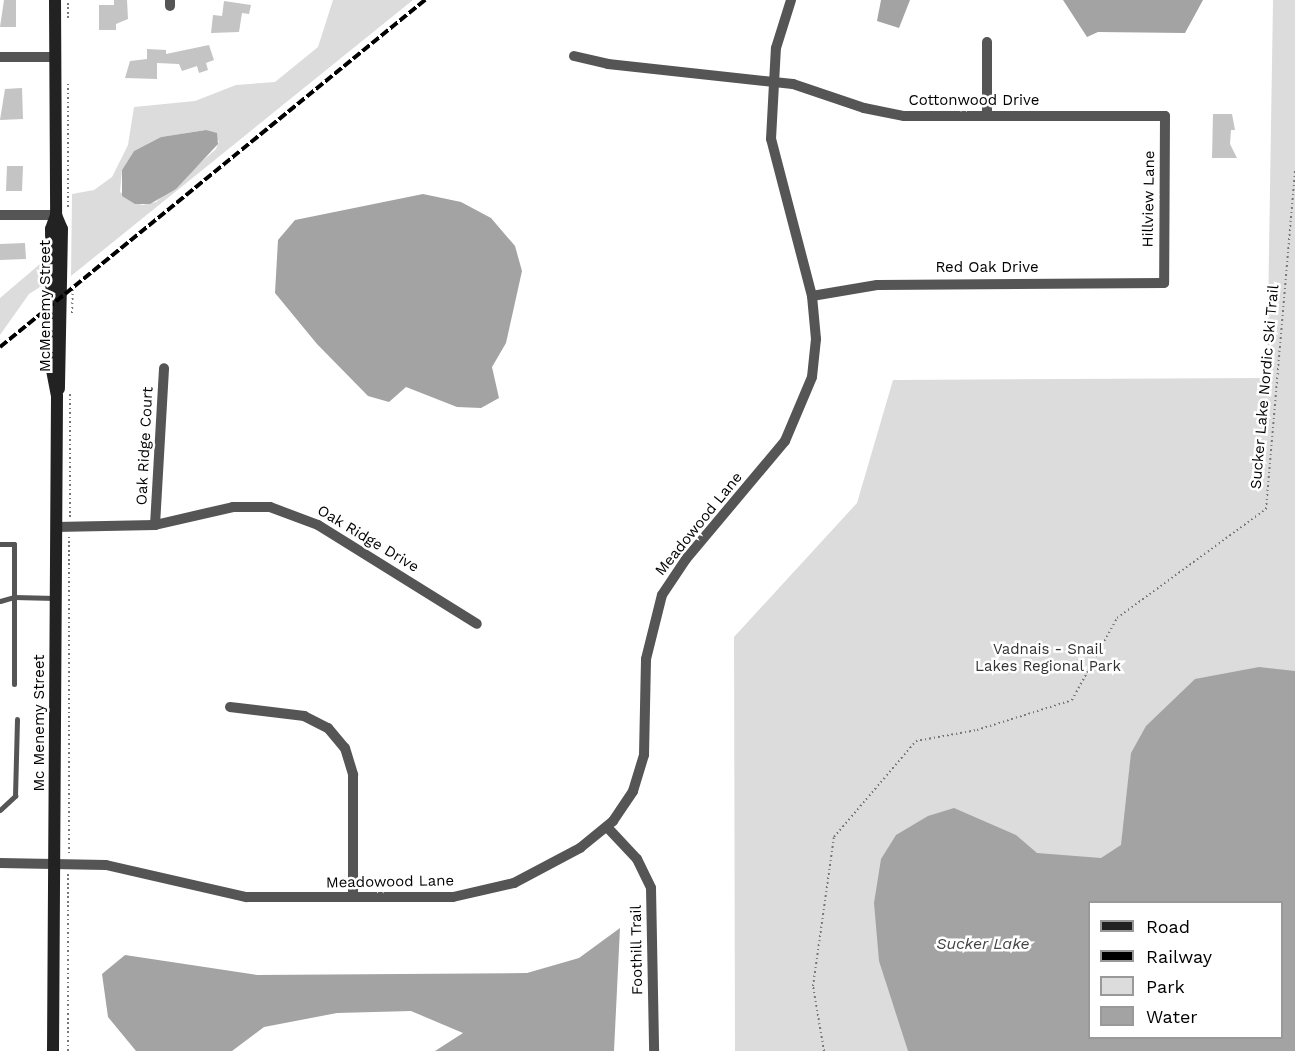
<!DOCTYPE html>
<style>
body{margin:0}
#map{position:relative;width:1295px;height:1051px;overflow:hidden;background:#fff;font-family:"Work Sans",sans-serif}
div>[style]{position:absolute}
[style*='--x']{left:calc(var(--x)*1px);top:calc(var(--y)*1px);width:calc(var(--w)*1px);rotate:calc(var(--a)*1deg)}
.green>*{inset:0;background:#dcdcdc}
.water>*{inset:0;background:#a3a3a3}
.building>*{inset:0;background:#c4c4c4}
.path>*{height:2px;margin-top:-1px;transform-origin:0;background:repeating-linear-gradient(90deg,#777 0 1.5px,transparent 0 4.5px)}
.lane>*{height:5px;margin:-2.5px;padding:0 2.5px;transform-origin:2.5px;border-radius:2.5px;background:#555}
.street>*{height:10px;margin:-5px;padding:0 5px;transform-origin:5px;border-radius:5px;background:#555}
.secondary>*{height:12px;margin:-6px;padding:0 6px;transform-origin:6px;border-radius:6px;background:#222}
.rail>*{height:4px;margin-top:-2px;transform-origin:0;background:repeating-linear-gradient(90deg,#000 0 9px,transparent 0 12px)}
span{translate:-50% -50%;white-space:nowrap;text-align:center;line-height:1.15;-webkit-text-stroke:5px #fff;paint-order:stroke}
.street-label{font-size:15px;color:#000}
.park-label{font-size:15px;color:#333}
.water-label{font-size:16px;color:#444;font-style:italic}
.legend{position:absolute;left:1088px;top:901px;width:195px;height:138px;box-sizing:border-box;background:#fff;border:2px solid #999;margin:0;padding:8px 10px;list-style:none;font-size:18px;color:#000}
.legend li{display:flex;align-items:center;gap:12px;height:30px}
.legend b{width:30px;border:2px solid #999}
</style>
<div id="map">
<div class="green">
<div style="clip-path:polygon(evenodd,333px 0,413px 0,71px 276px,72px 194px,94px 190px,112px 177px,128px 145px,134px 107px,195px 101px,236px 85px,275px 82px,318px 47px,333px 0,206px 130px,219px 141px,216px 149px,156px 202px,142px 205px,120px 192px,122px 170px,134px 151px,161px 137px,206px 130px)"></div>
<div style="clip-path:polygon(evenodd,1273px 0,1295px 0,1295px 1051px,735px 1051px,734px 637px,857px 503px,893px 380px,1267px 378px,1273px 0,1090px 902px,1282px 902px,1282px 1038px,1090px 1038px,1090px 902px)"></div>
<div style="clip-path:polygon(47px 258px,48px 282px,29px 294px,0 335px,0 298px)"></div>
</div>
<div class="water">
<div style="clip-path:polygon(881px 0,910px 0,899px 28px,877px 21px)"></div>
<div style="clip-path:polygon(1063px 0,1203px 0,1185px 33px,1098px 32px,1087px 37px)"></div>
<div style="clip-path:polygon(206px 130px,217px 133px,218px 144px,176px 189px,150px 204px,135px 204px,122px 196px,122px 170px,134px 151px,161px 137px)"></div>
<div style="clip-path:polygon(423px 194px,461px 202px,491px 218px,515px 246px,522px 271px,506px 343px,492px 367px,499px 398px,481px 408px,457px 407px,406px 387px,389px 402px,368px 396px,317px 344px,275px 293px,278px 240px,295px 220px)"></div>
<div style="clip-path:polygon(evenodd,1259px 667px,1295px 671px,1295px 1051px,908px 1051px,879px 961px,874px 903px,881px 859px,896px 835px,928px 816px,954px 808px,1016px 835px,1037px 853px,1101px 858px,1121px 845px,1131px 753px,1146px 726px,1195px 679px,1259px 667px,1090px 902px,1282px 902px,1282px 1038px,1090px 1038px,1090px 902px)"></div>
<div style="clip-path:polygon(620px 928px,614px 1051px,435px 1051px,463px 1033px,411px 1011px,337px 1013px,264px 1027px,232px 1051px,136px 1051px,108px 1017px,102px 974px,125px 955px,257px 975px,527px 973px,579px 958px)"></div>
</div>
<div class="building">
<div style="clip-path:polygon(4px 0,16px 0,16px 27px,0 27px)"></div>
<div style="clip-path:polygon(114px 0,127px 0,128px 19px,116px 24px,116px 30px,99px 30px,99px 5px,114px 5px)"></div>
<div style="clip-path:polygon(224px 1px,251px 5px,249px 14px,242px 13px,239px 32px,211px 33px,213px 15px,222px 16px)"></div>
<div style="clip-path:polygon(209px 45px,214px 60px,206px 63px,208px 70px,199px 73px,197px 66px,182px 71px,179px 64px,157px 63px,157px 79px,125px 78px,130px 61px,147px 59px,147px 49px,166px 50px,166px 54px)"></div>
<div style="clip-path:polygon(22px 88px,23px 119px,0 120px,5px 89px)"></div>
<div style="clip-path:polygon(1213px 114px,1232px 114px,1235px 130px,1231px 130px,1230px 144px,1237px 158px,1212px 158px)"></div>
<div style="clip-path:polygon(7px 166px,23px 166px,22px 191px,6px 191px)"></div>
<div style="clip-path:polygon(25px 243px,26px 259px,0 260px,0 244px)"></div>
</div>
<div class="path">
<div style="--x:68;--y:18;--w:18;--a:-90"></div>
<div style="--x:68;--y:84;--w:123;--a:90"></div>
<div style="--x:72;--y:313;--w:23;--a:-88"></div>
<div style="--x:70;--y:517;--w:124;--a:-90"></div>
<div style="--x:69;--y:853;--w:316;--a:-90"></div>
<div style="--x:68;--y:1051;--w:178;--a:-90"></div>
<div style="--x:824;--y:1051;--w:66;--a:-99.6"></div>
<div style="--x:813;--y:986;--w:150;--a:-82"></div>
<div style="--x:834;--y:837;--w:126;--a:-49.5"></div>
<div style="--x:916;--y:741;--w:62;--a:-10.2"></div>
<div style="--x:977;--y:730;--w:100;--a:-17.5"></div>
<div style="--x:1072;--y:700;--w:94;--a:-61.2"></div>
<div style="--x:1117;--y:618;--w:185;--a:-36.2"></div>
<div style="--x:1266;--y:509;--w:341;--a:-85.1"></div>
</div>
<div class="lane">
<div style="--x:0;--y:544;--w:14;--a:0"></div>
<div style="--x:14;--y:544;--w:53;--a:90"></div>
<div style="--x:14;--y:597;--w:41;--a:1.4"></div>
<div style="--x:0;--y:601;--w:15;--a:-16"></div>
<div style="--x:14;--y:597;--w:87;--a:90"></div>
<div style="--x:0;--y:810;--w:21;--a:-43"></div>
<div style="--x:15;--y:796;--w:77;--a:-88.5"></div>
</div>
<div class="street">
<div style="--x:170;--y:0;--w:6;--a:90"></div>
<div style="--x:574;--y:56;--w:35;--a:13"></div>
<div style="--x:608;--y:64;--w:186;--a:6.2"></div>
<div style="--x:793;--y:84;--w:75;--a:18.7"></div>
<div style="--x:864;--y:108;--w:41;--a:11.3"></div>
<div style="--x:904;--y:116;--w:261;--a:0"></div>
<div style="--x:1165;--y:116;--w:167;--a:90.3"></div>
<div style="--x:1164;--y:283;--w:287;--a:179.6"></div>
<div style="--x:877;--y:285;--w:66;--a:170.4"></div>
<div style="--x:0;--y:57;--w:55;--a:0"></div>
<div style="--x:987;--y:116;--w:74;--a:-90"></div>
<div style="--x:0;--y:215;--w:56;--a:0"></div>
<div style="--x:155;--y:525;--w:157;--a:-86.7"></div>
<div style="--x:56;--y:527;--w:99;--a:-1.2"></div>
<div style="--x:155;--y:525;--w:80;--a:-13"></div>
<div style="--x:233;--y:507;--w:37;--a:0"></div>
<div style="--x:270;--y:507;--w:51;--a:20.6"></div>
<div style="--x:318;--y:525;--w:187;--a:31.9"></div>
<div style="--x:230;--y:707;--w:75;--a:6.9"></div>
<div style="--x:304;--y:716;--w:27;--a:27"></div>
<div style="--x:328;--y:728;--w:26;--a:50"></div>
<div style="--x:345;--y:748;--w:28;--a:73"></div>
<div style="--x:353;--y:775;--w:122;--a:90"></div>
<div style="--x:607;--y:827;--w:44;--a:46.8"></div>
<div style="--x:637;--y:859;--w:32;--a:64"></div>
<div style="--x:651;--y:888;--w:163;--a:88.9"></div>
<div style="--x:0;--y:863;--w:106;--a:1.1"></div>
<div style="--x:106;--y:865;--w:144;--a:12.9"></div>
<div style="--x:246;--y:897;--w:207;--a:0"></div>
<div style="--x:453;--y:897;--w:63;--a:-12.9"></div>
<div style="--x:514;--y:883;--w:75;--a:-27.9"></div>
<div style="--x:580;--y:848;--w:43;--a:-39.3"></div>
<div style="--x:613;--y:821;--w:36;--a:-56"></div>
<div style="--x:633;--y:791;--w:38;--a:-73"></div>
<div style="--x:644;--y:755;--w:96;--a:-88.8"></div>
<div style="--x:646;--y:659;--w:66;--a:-76"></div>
<div style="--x:662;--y:595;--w:43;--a:-56.3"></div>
<div style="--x:686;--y:559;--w:154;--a:-50"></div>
<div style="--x:785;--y:441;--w:69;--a:-67.1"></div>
<div style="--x:812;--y:377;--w:38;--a:-84"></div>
<div style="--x:816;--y:339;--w:43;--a:-95.3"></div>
<div style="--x:812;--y:296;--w:162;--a:-104.6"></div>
<div style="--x:771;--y:139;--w:91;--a:-86.9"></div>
<div style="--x:776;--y:48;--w:50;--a:-72.6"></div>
</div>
<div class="secondary">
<div style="--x:55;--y:0;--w:215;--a:89.7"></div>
<div style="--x:56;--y:215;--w:15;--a:67"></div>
<div style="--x:62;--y:229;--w:160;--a:91.1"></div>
<div style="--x:53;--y:1051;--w:655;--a:-89.65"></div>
<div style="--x:57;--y:396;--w:26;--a:-101"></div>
<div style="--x:52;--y:370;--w:141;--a:-90.4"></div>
<div style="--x:51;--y:229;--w:15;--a:-70"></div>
</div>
<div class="rail">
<div style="--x:0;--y:347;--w:549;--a:-39.23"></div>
</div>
<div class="street-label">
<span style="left:974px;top:101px">Cottonwood Drive</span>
<span style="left:1149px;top:199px;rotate:-89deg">Hillview Lane</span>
<span style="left:987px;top:268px">Red Oak Drive</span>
<span style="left:46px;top:306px;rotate:-90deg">McMenemy Street</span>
<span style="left:1265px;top:387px;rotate:-85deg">Sucker Lake Nordic Ski Trail</span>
<span style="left:145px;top:446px;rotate:-87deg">Oak Ridge Court</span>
<span style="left:699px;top:524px;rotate:-51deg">Meadowood Lane</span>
<span style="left:368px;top:539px;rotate:31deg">Oak Ridge Drive</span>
<span style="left:40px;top:723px;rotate:-90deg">Mc Menemy Street</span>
<span style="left:390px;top:882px;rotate:-1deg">Meadowood Lane</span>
<span style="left:637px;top:950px;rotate:-91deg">Foothill Trail</span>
</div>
<div class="park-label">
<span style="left:1048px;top:658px">Vadnais - Snail<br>Lakes Regional Park</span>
</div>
<div class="water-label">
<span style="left:983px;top:944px">Sucker Lake</span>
</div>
<ul class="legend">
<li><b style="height:8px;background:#222"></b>Road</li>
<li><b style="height:8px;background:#000"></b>Railway</li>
<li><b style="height:16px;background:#dcdcdc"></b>Park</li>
<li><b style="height:16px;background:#a3a3a3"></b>Water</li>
</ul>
</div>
